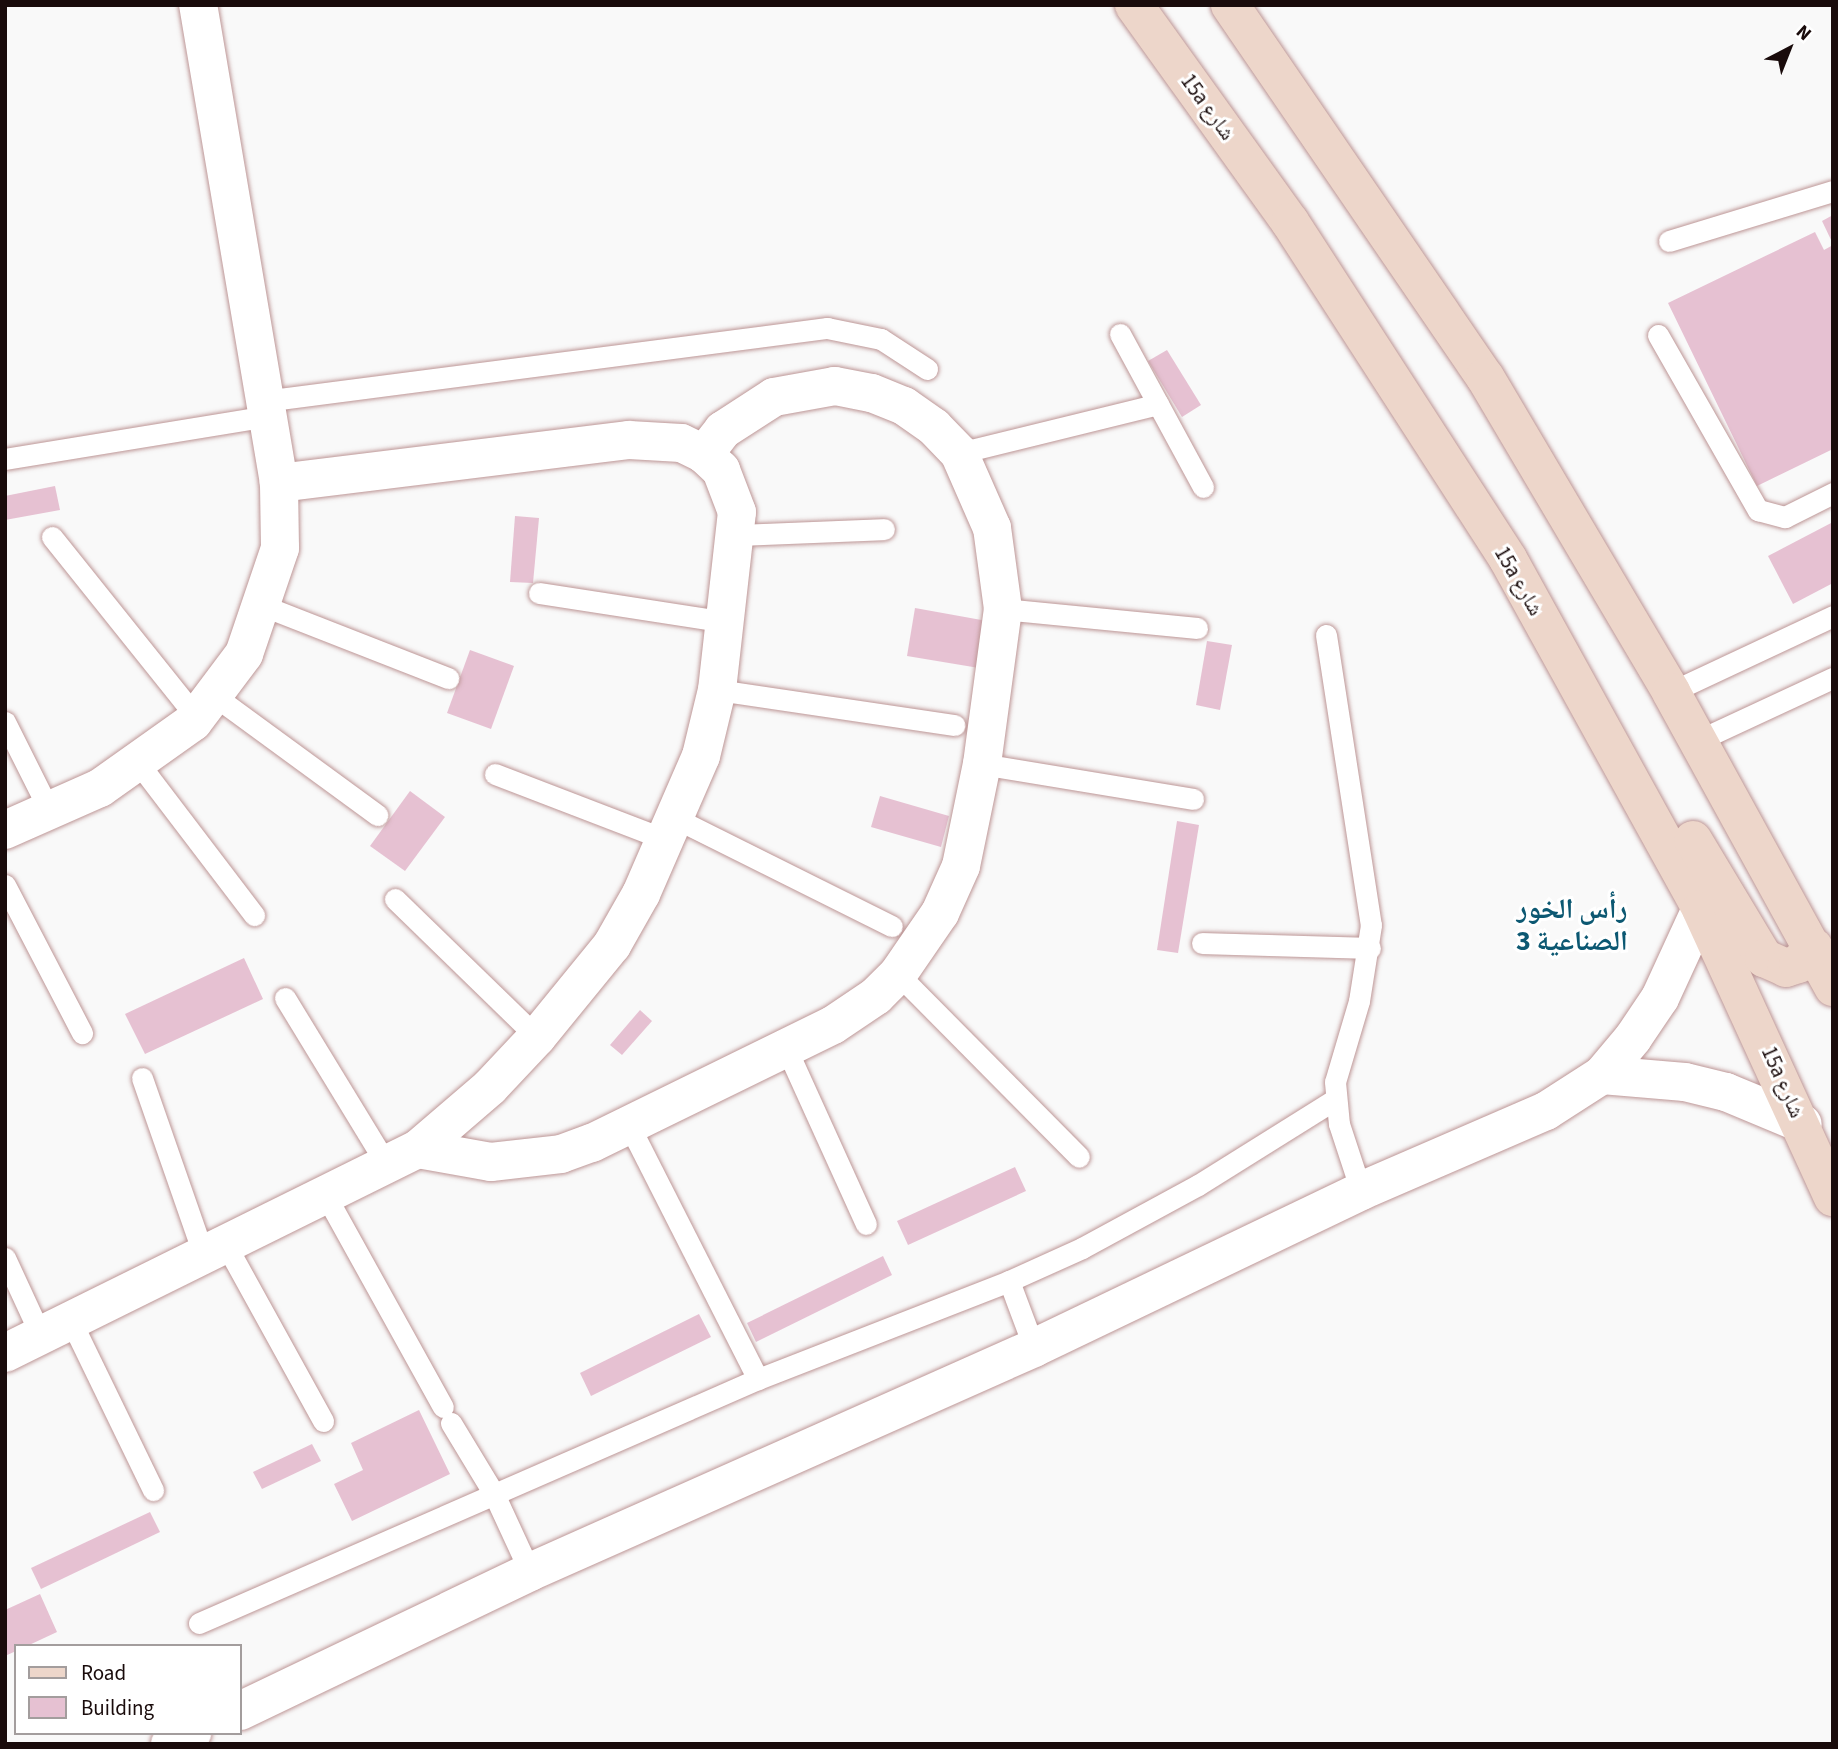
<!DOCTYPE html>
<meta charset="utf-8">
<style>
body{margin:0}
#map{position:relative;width:1838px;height:1749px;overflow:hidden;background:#f9f9f9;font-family:"Source Sans 3","Noto Naskh Arabic",sans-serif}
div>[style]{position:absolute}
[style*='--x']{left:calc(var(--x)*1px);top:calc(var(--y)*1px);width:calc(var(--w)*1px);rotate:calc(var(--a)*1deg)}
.building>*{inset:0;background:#e6c1d2}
.roads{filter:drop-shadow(0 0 2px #bd9696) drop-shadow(0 0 2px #bd9696)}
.lane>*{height:21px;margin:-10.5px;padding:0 10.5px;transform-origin:10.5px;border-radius:10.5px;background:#fff}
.street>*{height:38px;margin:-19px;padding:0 19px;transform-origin:19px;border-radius:19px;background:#fff}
.secondary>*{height:38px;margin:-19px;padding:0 19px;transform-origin:19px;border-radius:19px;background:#edd6ca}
span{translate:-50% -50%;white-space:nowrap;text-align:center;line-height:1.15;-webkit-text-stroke:6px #fff;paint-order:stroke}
.street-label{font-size:21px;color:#190b0b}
.district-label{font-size:28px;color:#0c5872;font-weight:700}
.frame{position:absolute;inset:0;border:7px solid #190b0b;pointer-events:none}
.legend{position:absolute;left:14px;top:1644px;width:228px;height:91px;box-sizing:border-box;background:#fff;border:2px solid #a39d9d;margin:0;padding:9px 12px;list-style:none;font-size:21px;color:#190b0b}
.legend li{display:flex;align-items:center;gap:14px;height:35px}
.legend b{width:35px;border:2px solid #a39d9d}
.north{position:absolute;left:1754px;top:14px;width:70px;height:70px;-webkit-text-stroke:5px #fff;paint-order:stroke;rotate:42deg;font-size:19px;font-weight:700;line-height:28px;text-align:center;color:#190b0b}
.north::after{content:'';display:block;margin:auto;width:24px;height:32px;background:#190b0b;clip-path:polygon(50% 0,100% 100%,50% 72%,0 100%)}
</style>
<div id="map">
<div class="building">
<div style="clip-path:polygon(1833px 215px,1833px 244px,1822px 221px)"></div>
<div style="clip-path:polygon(1815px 232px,1824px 250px,1833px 245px,1833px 449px,1757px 486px,1668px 303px)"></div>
<div style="clip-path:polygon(1167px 350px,1201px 405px,1182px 417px,1148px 361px)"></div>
<div style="clip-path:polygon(55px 486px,60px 510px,5px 520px,5px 496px)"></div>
<div style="clip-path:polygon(515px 516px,539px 518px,533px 583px,510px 582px)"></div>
<div style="clip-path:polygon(1833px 522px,1833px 583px,1793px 604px,1768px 556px)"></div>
<div style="clip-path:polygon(915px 608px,987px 621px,979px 668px,907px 656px)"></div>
<div style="clip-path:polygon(1207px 641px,1232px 645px,1220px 710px,1196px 705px)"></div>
<div style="clip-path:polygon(470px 650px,514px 666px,491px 729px,447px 713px)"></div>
<div style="clip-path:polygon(410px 791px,445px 817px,405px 871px,370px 846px)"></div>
<div style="clip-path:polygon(880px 796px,949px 816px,941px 847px,871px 827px)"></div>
<div style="clip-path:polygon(1177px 821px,1199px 825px,1178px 953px,1157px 950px)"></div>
<div style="clip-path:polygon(244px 958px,263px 999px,145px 1054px,125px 1014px)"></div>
<div style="clip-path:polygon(640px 1010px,652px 1021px,622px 1055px,610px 1045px)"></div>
<div style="clip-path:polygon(1015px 1167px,1026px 1191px,908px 1245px,897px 1221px)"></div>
<div style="clip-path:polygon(883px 1256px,892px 1275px,756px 1342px,747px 1323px)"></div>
<div style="clip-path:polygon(699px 1314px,711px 1337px,591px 1396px,580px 1373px)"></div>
<div style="clip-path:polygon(419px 1410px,450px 1474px,352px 1521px,334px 1484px,363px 1470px,351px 1443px)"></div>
<div style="clip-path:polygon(312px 1444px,321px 1461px,262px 1489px,253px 1472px)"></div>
<div style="clip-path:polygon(150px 1512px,160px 1532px,41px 1589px,31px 1568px)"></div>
<div style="clip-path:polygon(40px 1594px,57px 1632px,27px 1646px,16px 1646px,16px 1651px,5px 1656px,5px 1610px)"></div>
</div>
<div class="roads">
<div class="lane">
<div style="--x:1669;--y:241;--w:171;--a:-17"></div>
<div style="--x:1120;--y:334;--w:174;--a:61.5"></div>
<div style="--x:1658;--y:335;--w:202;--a:60.3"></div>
<div style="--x:1758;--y:510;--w:28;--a:15"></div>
<div style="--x:1785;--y:517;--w:54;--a:-26.6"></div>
<div style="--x:264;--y:401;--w:568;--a:-7.39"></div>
<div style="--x:827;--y:328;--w:55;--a:11.5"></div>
<div style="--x:881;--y:339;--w:55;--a:33.1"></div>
<div style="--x:959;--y:453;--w:205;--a:-13.8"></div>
<div style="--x:5;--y:459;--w:266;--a:-9.3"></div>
<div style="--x:736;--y:535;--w:148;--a:-2.3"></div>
<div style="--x:52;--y:537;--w:232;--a:51.3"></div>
<div style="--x:539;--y:593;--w:190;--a:8.8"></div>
<div style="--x:264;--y:606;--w:198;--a:21.4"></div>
<div style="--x:1003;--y:609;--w:195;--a:5.6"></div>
<div style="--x:1326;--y:635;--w:293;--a:81.2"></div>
<div style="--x:1371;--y:925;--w:77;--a:99"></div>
<div style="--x:1359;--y:1001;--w:84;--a:106.5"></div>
<div style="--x:1335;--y:1082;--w:42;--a:84.6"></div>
<div style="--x:1339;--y:1124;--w:71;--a:71.8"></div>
<div style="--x:717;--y:690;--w:240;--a:8.4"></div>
<div style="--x:1671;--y:692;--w:179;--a:-25.1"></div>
<div style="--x:216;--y:697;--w:200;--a:36.2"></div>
<div style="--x:5;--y:722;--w:98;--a:63.4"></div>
<div style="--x:1697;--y:741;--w:150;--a:-24.9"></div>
<div style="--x:139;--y:764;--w:190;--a:52.7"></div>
<div style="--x:982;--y:764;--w:214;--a:9.4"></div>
<div style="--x:495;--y:774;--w:184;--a:21"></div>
<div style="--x:677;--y:819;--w:240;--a:26.5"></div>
<div style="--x:5;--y:885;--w:167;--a:62.5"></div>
<div style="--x:395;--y:899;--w:198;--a:44.2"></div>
<div style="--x:1202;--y:943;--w:168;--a:1.7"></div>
<div style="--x:898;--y:974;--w:257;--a:45.3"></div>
<div style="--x:285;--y:998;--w:196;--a:58.6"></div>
<div style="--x:787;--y:1050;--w:191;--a:65.6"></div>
<div style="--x:142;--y:1078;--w:188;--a:70.8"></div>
<div style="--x:629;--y:1125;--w:285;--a:63.1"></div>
<div style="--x:326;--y:1196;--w:241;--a:61"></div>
<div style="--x:226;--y:1245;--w:201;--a:61.1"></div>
<div style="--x:5;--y:1258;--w:86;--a:65.2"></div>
<div style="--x:1009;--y:1281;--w:72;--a:69.5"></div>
<div style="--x:71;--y:1321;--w:188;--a:64.1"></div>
<div style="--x:451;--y:1423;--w:83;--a:58.8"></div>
<div style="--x:494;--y:1494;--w:86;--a:65.2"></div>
<div style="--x:199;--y:1623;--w:610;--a:-23.58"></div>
<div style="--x:758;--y:1379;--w:269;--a:-21.3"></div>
<div style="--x:1009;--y:1281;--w:80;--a:-24.3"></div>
<div style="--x:1082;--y:1248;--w:132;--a:-28.5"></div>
<div style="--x:1198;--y:1185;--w:160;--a:-32"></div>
</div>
<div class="street">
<div style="--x:5;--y:830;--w:104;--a:-23.9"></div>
<div style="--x:100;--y:788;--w:114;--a:-35.4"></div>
<div style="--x:193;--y:722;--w:85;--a:-53.1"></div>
<div style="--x:244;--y:654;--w:112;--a:-71.2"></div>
<div style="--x:280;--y:548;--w:65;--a:-90.9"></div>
<div style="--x:279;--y:483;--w:485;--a:-99.6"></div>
<div style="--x:1602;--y:1075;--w:83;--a:4.8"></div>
<div style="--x:1685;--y:1082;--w:42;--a:13.7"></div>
<div style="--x:1726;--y:1092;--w:83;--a:22.6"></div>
<div style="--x:418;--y:1149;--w:74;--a:10.1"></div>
<div style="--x:491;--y:1162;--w:70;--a:-6.5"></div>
<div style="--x:561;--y:1154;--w:33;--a:-20"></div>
<div style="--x:592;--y:1143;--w:268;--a:-26.1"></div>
<div style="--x:833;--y:1025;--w:52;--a:-34"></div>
<div style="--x:876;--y:996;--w:31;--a:-45"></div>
<div style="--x:898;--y:974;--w:74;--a:-55.5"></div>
<div style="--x:940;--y:913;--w:51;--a:-65.9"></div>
<div style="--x:961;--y:866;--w:104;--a:-78.4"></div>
<div style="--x:982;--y:764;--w:156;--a:-82.3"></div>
<div style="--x:1003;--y:609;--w:82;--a:-97.7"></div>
<div style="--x:992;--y:528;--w:82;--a:-113.7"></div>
<div style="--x:959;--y:453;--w:36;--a:-134"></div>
<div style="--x:934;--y:427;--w:37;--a:-145"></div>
<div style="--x:904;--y:406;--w:35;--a:-158"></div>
<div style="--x:871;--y:393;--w:37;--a:-169"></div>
<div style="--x:835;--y:386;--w:62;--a:169.8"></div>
<div style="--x:774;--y:397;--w:61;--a:147.1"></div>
<div style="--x:723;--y:430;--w:31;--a:128"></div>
<div style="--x:5;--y:1353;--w:461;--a:-26.3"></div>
<div style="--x:418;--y:1149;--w:95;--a:-40.7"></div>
<div style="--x:490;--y:1087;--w:69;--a:-46.8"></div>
<div style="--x:537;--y:1037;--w:119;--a:-50.8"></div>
<div style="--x:612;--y:945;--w:59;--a:-60.4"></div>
<div style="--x:641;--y:894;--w:150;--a:-66.5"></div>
<div style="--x:701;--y:756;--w:68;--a:-76.4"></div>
<div style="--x:717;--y:690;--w:179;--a:-83.6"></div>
<div style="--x:737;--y:512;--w:45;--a:-110.9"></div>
<div style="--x:721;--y:470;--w:23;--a:-137"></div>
<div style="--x:704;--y:454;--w:25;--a:-154"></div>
<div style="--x:681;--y:443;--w:52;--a:-176.7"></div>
<div style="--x:629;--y:440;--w:353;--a:173"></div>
<div style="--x:240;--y:1711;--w:322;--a:-25.6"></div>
<div style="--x:530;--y:1572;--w:552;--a:-23.96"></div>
<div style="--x:1034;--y:1348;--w:363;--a:-25.6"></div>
<div style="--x:1361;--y:1191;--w:202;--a:-23.4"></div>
<div style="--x:1546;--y:1111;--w:67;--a:-32.7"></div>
<div style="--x:1602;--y:1075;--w:48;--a:-50"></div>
<div style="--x:1633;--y:1038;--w:48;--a:-56"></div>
<div style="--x:1660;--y:998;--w:98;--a:-65.3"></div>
<div style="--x:170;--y:1744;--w:25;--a:-27"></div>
</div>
<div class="secondary">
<div style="--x:1134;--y:5;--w:267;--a:54.3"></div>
<div style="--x:1290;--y:222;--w:401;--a:57.1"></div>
<div style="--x:1508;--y:559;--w:400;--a:61.1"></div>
<div style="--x:1701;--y:909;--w:317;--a:65.4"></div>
<div style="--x:1230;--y:5;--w:451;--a:55.6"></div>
<div style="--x:1485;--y:377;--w:366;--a:59.4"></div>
<div style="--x:1671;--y:692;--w:337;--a:61.2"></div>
<div style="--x:1693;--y:840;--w:138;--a:59"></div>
<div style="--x:1764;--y:958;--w:24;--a:24"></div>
<div style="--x:1786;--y:968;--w:13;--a:-18"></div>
<div style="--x:1798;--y:964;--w:23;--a:-47"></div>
</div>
</div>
<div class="street-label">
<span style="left:1208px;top:107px;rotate:54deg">15a شارع</span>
<span style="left:1519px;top:581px;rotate:60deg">15a شارع</span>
<span style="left:1783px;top:1082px;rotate:66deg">15a شارع</span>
</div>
<div class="district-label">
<span style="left:1572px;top:925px">رأس الخور<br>الصناعية 3</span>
</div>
<div class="frame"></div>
<ul class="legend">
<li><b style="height:9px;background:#edd6ca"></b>Road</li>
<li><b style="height:19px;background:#e6c1d2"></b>Building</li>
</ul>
<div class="north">N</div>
</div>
